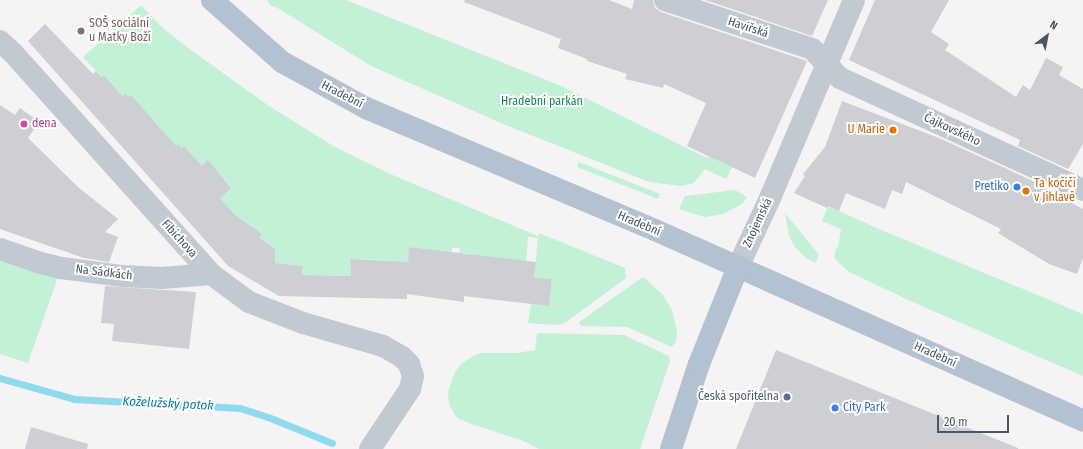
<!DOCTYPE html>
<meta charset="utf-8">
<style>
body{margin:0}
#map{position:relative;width:1083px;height:449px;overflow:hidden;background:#f5f3f3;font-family:"Fira Sans Condensed",sans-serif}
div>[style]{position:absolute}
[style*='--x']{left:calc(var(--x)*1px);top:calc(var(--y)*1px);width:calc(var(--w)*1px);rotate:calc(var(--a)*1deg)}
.green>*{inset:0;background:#c3f1d5}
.stream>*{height:7px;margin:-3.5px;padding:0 3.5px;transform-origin:3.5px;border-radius:3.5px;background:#90daee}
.building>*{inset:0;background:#cdcfd5}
.minor>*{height:22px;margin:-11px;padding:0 11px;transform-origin:11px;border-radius:11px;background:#c1cad2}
.major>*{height:22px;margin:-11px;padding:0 11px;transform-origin:11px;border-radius:11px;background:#b3c2d1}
.dots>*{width:11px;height:11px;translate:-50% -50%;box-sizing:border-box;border:2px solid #fff;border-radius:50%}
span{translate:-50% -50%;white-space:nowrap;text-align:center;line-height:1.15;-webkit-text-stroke:4px #fff;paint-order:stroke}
.education-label{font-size:12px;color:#785e54}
.left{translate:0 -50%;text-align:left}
.street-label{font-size:12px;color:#4a5661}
.park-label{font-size:12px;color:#17864f}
.hotel-label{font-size:12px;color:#b23c85}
.food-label{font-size:12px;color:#c56008}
.right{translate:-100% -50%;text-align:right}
.shop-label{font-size:12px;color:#366cbe}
.service-label{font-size:12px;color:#4e5e75}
.water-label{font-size:13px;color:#0c7c9b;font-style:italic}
.north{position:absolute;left:1027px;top:16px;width:40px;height:40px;-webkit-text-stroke:3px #fff;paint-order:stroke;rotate:32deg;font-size:11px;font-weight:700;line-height:16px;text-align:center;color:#4a5661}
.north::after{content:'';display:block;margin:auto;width:14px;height:18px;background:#4a5661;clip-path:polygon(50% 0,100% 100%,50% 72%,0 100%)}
.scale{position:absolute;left:937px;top:415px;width:72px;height:18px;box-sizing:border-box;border:2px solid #4a5661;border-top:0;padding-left:5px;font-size:12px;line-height:14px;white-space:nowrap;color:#4a5661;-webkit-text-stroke:3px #fff;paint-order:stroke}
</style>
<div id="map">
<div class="green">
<div style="clip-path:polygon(267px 0,346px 0,561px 86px,707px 158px,708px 156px,732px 167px,726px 179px,705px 169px,694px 183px,681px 186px,649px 182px,508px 126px,371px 66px,276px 7px,271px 6px)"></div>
<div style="clip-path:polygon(141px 5px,163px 28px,184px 45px,269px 106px,335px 147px,388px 173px,469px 207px,538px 236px,539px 233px,625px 268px,626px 278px,565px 323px,556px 325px,528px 323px,531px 304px,549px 306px,552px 280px,534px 278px,538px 238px,528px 237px,525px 276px,468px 253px,459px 253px,460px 248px,452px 248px,449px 269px,431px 250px,410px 247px,408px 260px,411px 265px,382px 260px,350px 259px,351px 276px,302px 275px,303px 266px,275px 263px,221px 219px,231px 210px,220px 198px,231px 187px,224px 179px,219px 183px,208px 161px,199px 168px,187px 155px,190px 152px,184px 146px,181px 148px,174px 148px,159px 131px,161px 129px,155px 122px,125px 94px,122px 96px,104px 75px,102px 77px,83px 57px)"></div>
<div style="clip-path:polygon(579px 162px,660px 194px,658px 199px,577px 167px)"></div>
<div style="clip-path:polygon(735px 190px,747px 197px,742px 204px,723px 214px,705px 217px,679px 209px,685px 196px)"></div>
<div style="clip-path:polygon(828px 206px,879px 229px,1083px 314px,1083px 376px,915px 303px,849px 272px,834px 258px,836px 248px,838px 248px,841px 229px,822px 221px)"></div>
<div style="clip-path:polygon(785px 213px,819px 255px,815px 263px,806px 258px,794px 246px,789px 236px)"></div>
<div style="clip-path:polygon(0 257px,58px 277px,28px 363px,0 354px)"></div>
<div style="clip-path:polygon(643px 277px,662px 294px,672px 310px,677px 331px,676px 341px,672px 347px,627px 327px,581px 326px,579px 322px)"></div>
<div style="clip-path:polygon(537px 333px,624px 335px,669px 356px,670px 361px,640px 449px,539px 449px,521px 440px,471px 424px,459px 419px,455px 415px,449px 404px,448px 392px,455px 372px,462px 363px,475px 355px,482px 353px,517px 353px,535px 350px)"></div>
</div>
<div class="stream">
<div style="--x:0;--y:378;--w:77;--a:15.8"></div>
<div style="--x:74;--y:399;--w:166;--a:3.1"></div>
<div style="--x:240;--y:408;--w:29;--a:18"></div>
<div style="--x:268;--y:417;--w:69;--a:22.1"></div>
</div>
<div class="building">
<div style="clip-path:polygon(465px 0,609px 0,632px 9px,634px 0,653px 0,655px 8px,661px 12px,807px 61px,755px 178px,687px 146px,706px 103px,664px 84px,663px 88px,625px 79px,627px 74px,587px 61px,587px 59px,558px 48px,561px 39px,464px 2px)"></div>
<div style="clip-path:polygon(705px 0,828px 0,812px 36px)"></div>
<div style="clip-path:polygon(875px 0,949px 0,931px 32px,949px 44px,945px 50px,1016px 97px,1023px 85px,1030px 90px,1046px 58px,1063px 67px,1059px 75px,1083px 89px,1083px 144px,1068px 169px,1018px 146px,1020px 140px,849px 60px)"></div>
<div style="clip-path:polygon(45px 24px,93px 74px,96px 71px,102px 77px,104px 75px,122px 96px,125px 94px,129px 97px,131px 95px,176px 146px,178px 144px,181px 148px,184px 146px,202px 166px,208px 160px,231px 188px,220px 198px,236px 216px,262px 234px,259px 238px,275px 249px,275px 263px,303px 266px,302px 275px,351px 276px,350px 259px,408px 262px,409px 247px,536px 262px,534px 278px,552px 279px,549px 306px,464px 296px,464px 302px,407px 294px,407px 299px,279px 296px,228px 266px,28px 41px)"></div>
<div style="clip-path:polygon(842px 101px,939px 138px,1055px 191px,1053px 194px,1083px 209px,1083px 258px,1077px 274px,1049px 264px,998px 233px,1001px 229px,906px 182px,902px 194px,892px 190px,885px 209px,846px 193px,839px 211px,828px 206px,827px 208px,794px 193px,805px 176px,803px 174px,825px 147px)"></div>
<div style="clip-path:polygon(0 105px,15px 115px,20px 108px,39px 122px,28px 138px,78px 187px,118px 219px,105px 232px,118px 237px,109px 262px,84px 258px,0 229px)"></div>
<div style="clip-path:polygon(105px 286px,196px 292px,189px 349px,112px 341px,114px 324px,101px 323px)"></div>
<div style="clip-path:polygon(776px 350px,1018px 448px,1018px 449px,736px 449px)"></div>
<div style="clip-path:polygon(31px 427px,88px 444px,87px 449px,25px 449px)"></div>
</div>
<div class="minor">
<div style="--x:665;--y:0;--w:155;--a:18.4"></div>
<div style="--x:812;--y:49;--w:40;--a:46"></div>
<div style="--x:840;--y:78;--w:268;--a:24.7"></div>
<div style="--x:0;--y:41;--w:18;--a:43"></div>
<div style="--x:13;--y:53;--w:297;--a:48.1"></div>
<div style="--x:211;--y:274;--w:47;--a:36.4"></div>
<div style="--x:249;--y:302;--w:58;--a:21.3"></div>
<div style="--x:303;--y:323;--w:83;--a:16"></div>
<div style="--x:383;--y:346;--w:22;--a:30"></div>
<div style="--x:402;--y:357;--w:10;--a:45"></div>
<div style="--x:409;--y:364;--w:13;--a:72"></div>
<div style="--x:413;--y:376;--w:13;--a:103"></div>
<div style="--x:410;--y:389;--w:72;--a:123.7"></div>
<div style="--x:0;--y:249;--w:39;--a:19"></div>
<div style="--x:37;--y:262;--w:25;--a:14"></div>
<div style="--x:61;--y:268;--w:63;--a:7.4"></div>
<div style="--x:123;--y:276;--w:39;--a:3"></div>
<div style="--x:162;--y:278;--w:49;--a:-4.7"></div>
<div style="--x:738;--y:267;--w:76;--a:-65.1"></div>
<div style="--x:770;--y:198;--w:215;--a:-67"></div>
</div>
<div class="major">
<div style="--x:212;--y:0;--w:94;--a:41.5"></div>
<div style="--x:282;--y:62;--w:96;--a:28.7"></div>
<div style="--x:366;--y:108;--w:314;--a:22.9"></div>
<div style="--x:655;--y:230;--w:469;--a:24"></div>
<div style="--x:671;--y:449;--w:89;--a:-71.8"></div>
<div style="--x:699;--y:364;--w:105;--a:-68.1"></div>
</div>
<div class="dots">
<div style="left:81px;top:31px;background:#8d6e63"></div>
<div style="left:24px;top:124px;background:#d1479c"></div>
<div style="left:893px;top:130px;background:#e8710a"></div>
<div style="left:1017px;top:187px;background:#3f7fe0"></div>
<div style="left:1026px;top:191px;background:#e8710a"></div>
<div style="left:787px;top:397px;background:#5c6f8a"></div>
<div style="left:835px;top:408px;background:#3f7fe0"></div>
</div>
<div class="education-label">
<span class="left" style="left:89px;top:31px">SOŠ sociální<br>u Matky Boží</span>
</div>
<div class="street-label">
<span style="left:748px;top:28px;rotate:18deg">Havířská</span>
<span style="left:342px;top:95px;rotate:27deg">Hradební</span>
<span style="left:952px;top:130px;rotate:25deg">Čajkovského</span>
<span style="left:758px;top:223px;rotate:-65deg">Znojemská</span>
<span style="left:639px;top:224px;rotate:23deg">Hradební</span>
<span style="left:179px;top:239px;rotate:48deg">Fibichova</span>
<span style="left:104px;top:273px;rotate:7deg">Na Sádkách</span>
<span style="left:935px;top:355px;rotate:24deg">Hradební</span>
</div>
<div class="park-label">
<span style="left:542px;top:102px">Hradební parkán</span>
</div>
<div class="hotel-label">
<span class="left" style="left:32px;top:124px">dena</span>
</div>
<div class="food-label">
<span class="right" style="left:885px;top:130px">U Marie</span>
<span class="left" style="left:1034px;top:191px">Ta kočičí<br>v Jihlavě</span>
</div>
<div class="shop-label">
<span class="right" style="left:1009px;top:187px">Pretiko</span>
<span class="left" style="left:843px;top:408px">City Park</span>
</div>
<div class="service-label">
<span class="right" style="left:779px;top:397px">Česká spořitelna</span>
</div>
<div class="water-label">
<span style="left:168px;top:404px;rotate:3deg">Koželužský potok</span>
</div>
<div class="north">N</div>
<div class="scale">20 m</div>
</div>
